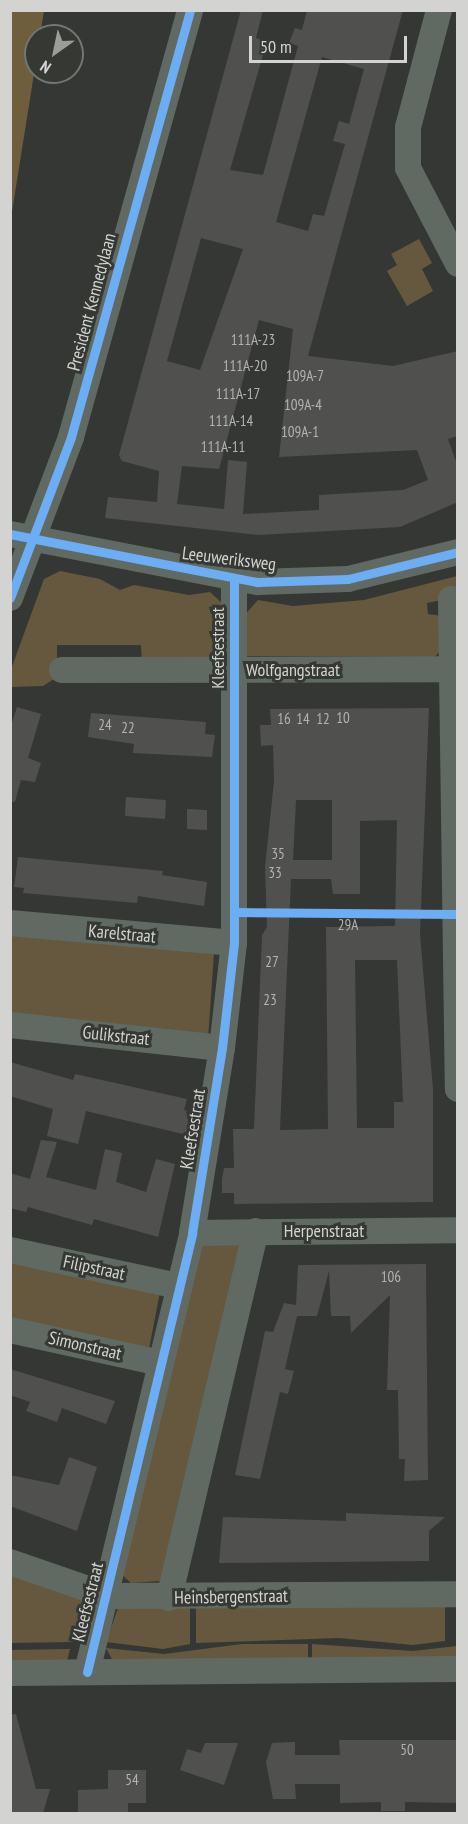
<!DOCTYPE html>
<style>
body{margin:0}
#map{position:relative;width:468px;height:1824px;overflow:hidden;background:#353734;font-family:"PT Sans Narrow",sans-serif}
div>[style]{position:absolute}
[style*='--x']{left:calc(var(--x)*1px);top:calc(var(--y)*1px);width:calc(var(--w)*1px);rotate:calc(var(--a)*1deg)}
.green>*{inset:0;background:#65583e}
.forest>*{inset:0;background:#6e5e3e}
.building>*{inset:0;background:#50514f}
.minor>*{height:26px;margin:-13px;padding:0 13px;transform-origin:13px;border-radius:13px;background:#606a62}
.cycleway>*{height:9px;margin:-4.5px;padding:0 4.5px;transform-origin:4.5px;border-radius:4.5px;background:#6dadf4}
span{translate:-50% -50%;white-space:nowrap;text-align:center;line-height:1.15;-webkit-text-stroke:6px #353833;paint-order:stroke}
.number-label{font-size:15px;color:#b2b3b0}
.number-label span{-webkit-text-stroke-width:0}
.street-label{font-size:18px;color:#d3d4d1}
.frame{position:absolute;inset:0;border:12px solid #d3d4d1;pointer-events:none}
.north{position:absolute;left:24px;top:24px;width:60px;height:60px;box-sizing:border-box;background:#353833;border:2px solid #747672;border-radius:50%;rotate:213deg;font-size:16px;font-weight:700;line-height:24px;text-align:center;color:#d3d4d1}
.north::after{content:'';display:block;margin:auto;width:21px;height:27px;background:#9c9d9a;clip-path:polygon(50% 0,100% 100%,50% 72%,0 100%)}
.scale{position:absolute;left:249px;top:36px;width:158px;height:27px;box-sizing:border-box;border:3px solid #d3d4d1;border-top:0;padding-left:8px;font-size:18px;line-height:21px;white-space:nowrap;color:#d3d4d1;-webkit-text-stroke:4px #353833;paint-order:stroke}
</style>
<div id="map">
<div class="green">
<div style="clip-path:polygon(419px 239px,432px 263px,422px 269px,433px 291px,407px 306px,387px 271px,397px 265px,391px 254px)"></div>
<div style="clip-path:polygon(60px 571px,100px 579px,120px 590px,134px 585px,189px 595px,210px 592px,222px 603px,220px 657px,142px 664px,141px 645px,57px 645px,57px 677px,43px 686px,11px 687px,10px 672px,44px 579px)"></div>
<div style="clip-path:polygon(457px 576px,457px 597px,427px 603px,428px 614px,443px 616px,442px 648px,435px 657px,247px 656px,243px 617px,258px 600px,293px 606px,364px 600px)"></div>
<div style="clip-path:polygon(10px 935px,214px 953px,208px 1040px,11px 1018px)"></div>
<div style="clip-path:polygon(235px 1241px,241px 1248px,160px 1581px,131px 1583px,120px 1573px,200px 1244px)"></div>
<div style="clip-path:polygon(11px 1258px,160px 1292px,149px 1349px,11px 1324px)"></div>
<div style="clip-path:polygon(10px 1570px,84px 1598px,73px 1642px,11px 1643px)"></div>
<div style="clip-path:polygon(445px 1601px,445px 1641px,413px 1645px,339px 1638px,196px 1643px,196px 1604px)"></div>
<div style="clip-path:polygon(190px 1603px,190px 1644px,163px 1649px,106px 1642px,118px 1608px)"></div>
<div style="clip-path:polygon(242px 1644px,308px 1644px,308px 1665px,114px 1663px,106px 1648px,164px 1654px)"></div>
<div style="clip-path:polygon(312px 1644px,413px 1651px,457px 1646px,457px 1663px,312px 1665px)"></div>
<div style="clip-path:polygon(70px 1649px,66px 1665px,11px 1665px,10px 1650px)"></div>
</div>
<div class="forest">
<div style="clip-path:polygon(11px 10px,44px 11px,11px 218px,10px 11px)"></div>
</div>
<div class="building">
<div style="clip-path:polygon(evenodd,241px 10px,263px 10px,256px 38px,267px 41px,230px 170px,263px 175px,298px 46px,289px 43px,295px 28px,302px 30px,307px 10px,403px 10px,308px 356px,393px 366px,458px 351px,458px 436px,448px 439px,458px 467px,458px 502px,400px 527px,258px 535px,105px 518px,108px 497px,157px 502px,159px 471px,122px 461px,119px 455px,241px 10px,322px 57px,364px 69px,349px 124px,339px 121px,333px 141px,345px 144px,324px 216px,313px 214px,308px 231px,276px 222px,322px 57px,241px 10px,201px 238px,243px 249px,200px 370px,167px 361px,201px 238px,241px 10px,259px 320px,293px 329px,279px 457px,417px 450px,428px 480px,403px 490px,319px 495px,319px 510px,243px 514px,247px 462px,228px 460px,224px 509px,177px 504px,182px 466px,219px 469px,259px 320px)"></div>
<div style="clip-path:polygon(17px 707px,41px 714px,28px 758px,41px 763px,35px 782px,21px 780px,15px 802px,10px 801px,10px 729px)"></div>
<div style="clip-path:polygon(evenodd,429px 708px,420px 934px,433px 1089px,433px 1202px,234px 1204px,234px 1193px,222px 1193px,222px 1179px,224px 1168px,234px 1168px,233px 1129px,254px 1129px,262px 935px,267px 927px,265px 867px,274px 781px,273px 745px,261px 746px,260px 725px,271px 725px,270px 709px,429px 708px,296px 800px,332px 800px,332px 860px,293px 860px,296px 800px,429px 708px,397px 820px,395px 926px,326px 927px,328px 1129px,280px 1130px,291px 879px,331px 879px,333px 894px,360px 894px,360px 821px,397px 820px,429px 708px,355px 960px,397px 960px,403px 1102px,394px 1102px,394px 1128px,357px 1128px,355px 960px)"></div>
<div style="clip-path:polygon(91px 713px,206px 722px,205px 734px,215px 735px,212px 757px,133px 753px,134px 744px,88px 737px)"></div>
<div style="clip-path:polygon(126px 797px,166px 800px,165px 819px,125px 816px)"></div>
<div style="clip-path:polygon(187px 809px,207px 810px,207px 830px,187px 829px)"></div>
<div style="clip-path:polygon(18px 857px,163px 871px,162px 875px,207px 882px,204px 906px,138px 896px,137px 903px,23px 893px,24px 888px,14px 887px)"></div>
<div style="clip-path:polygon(10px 1062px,73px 1080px,75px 1074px,187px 1099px,184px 1110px,194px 1113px,187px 1135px,86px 1111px,78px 1144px,47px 1136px,53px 1109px,10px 1096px)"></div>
<div style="clip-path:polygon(41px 1140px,57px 1142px,46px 1177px,96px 1190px,105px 1149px,122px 1153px,116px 1182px,146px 1192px,156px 1159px,175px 1164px,158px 1237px,94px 1219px,92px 1225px,28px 1207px,26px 1212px,10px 1208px,10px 1173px,30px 1179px)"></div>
<div style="clip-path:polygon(426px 1264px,428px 1480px,404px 1481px,405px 1459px,399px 1459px,398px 1390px,387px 1390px,390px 1295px,351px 1333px,350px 1316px,331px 1316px,329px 1271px,317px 1316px,297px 1316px,285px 1369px,294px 1371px,288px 1394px,280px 1392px,260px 1479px,235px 1475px,265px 1331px,273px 1332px,284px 1303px,296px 1305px,298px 1265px)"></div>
<div style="clip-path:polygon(10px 1369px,115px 1401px,106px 1424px,62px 1408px,57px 1422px,26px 1411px,30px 1402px,10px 1395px)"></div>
<div style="clip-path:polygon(69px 1457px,97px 1467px,77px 1531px,10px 1506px,10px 1475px,59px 1485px)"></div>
<div style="clip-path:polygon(346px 1513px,445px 1517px,429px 1531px,429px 1561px,219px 1563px,223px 1517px,346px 1521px)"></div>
<div style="clip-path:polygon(16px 1714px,36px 1789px,50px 1789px,43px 1814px,10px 1814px,10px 1715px)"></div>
<div style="clip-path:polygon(339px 1740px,458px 1740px,458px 1803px,405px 1802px,405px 1811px,381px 1811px,381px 1802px,340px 1803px,340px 1784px,295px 1784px,296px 1799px,273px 1799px,266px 1762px,272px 1743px,295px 1742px,295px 1755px,340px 1755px)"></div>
<div style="clip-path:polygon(205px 1743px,238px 1743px,224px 1785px,180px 1770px,187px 1749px,201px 1753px)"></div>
<div style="clip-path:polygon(108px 1770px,146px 1770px,146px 1803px,128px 1803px,128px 1814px,78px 1814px,78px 1790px,108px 1789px)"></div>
</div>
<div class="minor">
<div style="--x:439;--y:10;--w:121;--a:104.8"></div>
<div style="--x:408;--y:127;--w:41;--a:90"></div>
<div style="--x:408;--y:168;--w:108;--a:62.5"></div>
<div style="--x:10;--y:534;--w:253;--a:11"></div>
<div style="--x:258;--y:582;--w:90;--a:-1.9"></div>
<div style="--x:348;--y:579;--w:113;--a:-13.8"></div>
<div style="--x:10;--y:598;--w:172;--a:-69.2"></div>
<div style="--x:71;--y:437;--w:443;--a:-74.4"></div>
<div style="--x:451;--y:599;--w:490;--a:89.2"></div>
<div style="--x:62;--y:670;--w:390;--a:-0.1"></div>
<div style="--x:10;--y:923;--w:225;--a:5.1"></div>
<div style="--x:10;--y:1025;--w:213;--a:6.2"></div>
<div style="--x:192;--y:1233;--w:266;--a:-0.6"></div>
<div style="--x:10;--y:1250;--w:172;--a:12.1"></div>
<div style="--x:10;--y:1330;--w:154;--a:12.4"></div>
<div style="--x:10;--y:1562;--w:104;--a:19.1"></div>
<div style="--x:108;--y:1596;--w:350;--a:-0.3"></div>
<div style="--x:169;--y:1598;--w:377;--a:-76.7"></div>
<div style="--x:87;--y:1672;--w:451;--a:-76.5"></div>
<div style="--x:192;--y:1233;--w:187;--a:-80.8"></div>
<div style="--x:222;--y:1048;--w:106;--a:-83.5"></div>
<div style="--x:234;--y:943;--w:363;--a:-90"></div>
<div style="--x:10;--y:1673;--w:448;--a:-0.5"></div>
</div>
<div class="cycleway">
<div style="--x:10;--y:534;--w:253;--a:11"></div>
<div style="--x:258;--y:582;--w:90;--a:-1.9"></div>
<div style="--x:348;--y:579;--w:113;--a:-13.8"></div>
<div style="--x:10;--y:598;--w:172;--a:-69.2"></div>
<div style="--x:71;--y:437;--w:443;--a:-74.4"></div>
<div style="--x:234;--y:912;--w:221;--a:0.5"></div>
<div style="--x:87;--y:1672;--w:451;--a:-76.5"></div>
<div style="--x:192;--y:1233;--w:187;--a:-80.8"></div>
<div style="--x:222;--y:1048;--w:106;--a:-83.5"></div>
<div style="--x:234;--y:943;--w:363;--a:-90"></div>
</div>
<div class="number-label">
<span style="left:253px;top:340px">111A-23</span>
<span style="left:245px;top:366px">111A-20</span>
<span style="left:305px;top:376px">109A-7</span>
<span style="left:238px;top:394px">111A-17</span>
<span style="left:303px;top:405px">109A-4</span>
<span style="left:231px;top:421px">111A-14</span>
<span style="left:300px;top:432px">109A-1</span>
<span style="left:223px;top:447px">111A-11</span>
<span style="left:343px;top:718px">10</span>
<span style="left:284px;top:719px">16</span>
<span style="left:303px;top:719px">14</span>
<span style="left:323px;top:719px">12</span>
<span style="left:105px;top:725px">24</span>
<span style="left:128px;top:728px">22</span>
<span style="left:278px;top:854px">35</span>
<span style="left:275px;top:873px">33</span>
<span style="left:348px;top:925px">29A</span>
<span style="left:272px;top:962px">27</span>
<span style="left:270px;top:1000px">23</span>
<span style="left:391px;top:1277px">106</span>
<span style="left:407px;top:1750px">50</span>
<span style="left:132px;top:1780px">54</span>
</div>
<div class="street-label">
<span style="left:92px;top:302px;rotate:-75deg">President Kennedylaan</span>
<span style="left:229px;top:559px;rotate:7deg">Leeuweriksweg</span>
<span style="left:218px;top:648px;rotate:-90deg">Kleefsestraat</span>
<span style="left:293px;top:670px">Wolfgangstraat</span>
<span style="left:122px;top:934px;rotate:5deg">Karelstraat</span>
<span style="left:116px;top:1036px;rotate:6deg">Gulikstraat</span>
<span style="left:193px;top:1129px;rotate:-81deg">Kleefsestraat</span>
<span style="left:324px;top:1231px">Herpenstraat</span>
<span style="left:94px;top:1268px;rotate:12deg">Filipstraat</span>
<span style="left:85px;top:1346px;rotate:13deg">Simonstraat</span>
<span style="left:231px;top:1597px;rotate:-1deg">Heinsbergenstraat</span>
<span style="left:88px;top:1602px;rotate:-76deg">Kleefsestraat</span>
</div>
<div class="frame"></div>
<div class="north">N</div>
<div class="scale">50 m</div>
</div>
